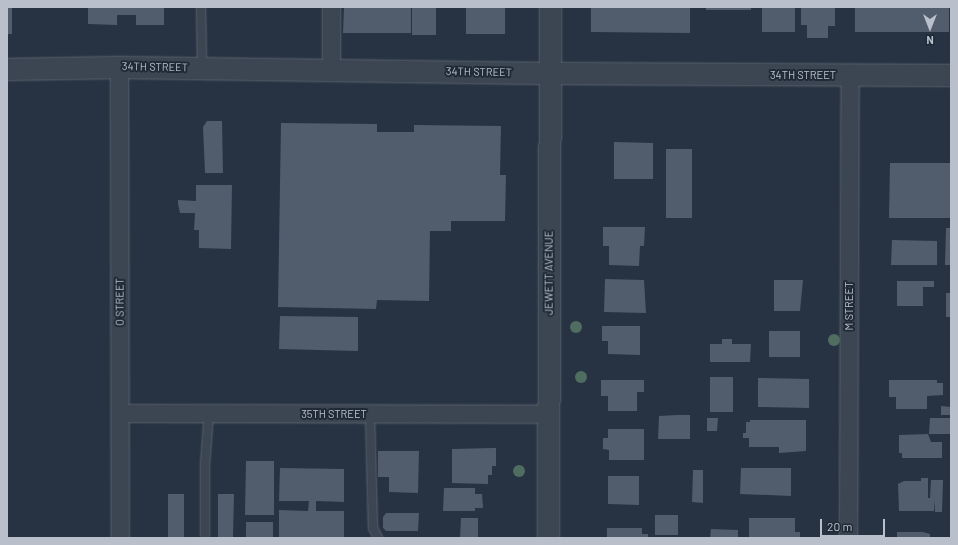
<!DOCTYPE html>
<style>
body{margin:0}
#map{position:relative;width:958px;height:545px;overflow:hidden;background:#273342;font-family:Barlow,sans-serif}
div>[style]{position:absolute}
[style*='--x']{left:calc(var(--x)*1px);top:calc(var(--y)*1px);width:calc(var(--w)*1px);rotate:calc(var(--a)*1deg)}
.building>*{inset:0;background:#515c6d}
.roads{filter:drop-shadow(0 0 1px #5a636f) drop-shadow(0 0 1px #5a636f)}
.service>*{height:8px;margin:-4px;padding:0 4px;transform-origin:4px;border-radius:4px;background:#3c4552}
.minor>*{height:17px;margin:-8.5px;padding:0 8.5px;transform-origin:8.5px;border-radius:8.5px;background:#3c4552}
.tertiary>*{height:21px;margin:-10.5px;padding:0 10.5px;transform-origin:10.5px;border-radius:10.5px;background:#3c4552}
.trees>*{width:12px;height:12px;margin:-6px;border-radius:50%;background:#4f6d61}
span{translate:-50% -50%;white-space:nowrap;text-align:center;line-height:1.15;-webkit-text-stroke:4px #202a37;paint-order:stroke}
.street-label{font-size:11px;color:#b9c0cc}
.frame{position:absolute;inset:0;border:8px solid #b9c0cc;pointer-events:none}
.north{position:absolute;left:910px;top:8px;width:40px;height:40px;-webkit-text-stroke:3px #202a37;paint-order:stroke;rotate:180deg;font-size:11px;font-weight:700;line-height:16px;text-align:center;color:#b9c0cc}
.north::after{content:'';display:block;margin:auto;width:14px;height:18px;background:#b9c0cc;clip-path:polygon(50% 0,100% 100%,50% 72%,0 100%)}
.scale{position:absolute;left:820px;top:519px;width:65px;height:18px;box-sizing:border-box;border:2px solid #b9c0cc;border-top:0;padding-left:5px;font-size:12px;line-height:14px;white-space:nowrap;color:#b9c0cc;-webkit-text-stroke:3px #202a37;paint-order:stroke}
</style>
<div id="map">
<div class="building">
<div style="clip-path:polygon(7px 7px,12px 7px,12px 34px,7px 34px)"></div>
<div style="clip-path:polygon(88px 7px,164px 7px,164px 25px,136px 25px,136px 15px,117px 15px,117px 25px,88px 24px)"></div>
<div style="clip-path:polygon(344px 7px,411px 7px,411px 33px,343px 33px)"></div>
<div style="clip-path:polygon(412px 7px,436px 7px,436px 35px,412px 35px)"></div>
<div style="clip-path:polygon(466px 7px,505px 7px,505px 34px,466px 34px)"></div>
<div style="clip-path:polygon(591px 7px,690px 7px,690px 33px,591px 32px)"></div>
<div style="clip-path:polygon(706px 7px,751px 7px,751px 10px,706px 10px)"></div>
<div style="clip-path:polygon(762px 7px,795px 7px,795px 32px,762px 32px)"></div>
<div style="clip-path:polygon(801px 7px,835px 7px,835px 26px,828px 26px,828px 38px,807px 38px,807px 25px,801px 25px)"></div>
<div style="clip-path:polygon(855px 7px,949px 7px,949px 32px,855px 32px)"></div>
<div style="clip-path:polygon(207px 121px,222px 121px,223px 173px,205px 173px,203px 127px)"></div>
<div style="clip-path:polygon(281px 123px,377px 124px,377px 132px,414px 132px,414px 125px,501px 126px,500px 175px,506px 175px,505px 221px,451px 221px,451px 231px,430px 231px,429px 301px,377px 300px,376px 309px,278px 307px)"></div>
<div style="clip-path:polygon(614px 142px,653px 143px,653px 179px,614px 179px)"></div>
<div style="clip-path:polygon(666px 149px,692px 149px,692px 218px,666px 218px)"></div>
<div style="clip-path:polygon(890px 163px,951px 163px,951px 218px,889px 218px)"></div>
<div style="clip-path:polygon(196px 185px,232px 185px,231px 249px,199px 248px,199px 230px,194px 230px,195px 213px,180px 213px,178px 204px,178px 200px,196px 201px)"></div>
<div style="clip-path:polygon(603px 227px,645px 227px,644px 246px,640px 246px,639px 266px,609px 265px,609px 246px,603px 246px)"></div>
<div style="clip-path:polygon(946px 228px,951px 228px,951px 265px,945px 265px)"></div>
<div style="clip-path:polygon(892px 240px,937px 241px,937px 265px,891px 265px)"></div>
<div style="clip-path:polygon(605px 279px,644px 280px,646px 313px,604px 312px)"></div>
<div style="clip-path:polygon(774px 280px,803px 280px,800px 311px,774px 311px)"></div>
<div style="clip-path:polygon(897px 281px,934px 281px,934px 287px,923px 287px,923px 306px,897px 306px)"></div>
<div style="clip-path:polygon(946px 293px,951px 293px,951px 317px,946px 317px)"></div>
<div style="clip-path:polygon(280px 316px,358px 317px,358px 351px,279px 349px)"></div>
<div style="clip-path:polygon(602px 326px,640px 326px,640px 355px,608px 354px,608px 341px,602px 341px)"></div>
<div style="clip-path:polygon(769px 331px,800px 331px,800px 357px,769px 357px)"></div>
<div style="clip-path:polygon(722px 339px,732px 339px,732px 344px,751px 344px,750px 362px,710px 362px,710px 344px,722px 344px)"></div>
<div style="clip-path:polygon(710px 377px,733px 377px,733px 412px,710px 412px)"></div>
<div style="clip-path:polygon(758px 378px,809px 379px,809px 408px,758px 407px)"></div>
<div style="clip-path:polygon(601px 380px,644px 380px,644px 392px,637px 392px,637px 411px,608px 411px,608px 396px,601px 396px)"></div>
<div style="clip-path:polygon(889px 380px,937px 380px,937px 383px,943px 383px,943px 395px,927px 396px,927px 409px,896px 409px,896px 397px,889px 397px)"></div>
<div style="clip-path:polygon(941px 406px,951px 407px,951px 415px,941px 415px)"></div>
<div style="clip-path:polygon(677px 415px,690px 415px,690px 439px,658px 439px,659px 416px)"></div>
<div style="clip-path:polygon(707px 418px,718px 418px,717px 431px,707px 431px)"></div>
<div style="clip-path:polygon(930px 418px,950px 418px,951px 434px,929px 434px)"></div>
<div style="clip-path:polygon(750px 420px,806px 420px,806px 451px,779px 453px,779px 447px,749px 447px,749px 438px,743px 438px,743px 433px,746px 433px,746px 422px,750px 422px)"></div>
<div style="clip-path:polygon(608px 429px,644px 429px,644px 460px,609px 460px,609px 450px,603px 449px,603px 438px,608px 438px)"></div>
<div style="clip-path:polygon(928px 434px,931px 442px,942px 442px,942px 458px,902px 458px,902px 453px,899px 453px,899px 435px)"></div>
<div style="clip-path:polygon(493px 448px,496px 448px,496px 466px,492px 466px,492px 475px,488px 475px,488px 484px,452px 483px,452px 449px)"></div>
<div style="clip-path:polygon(378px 451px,419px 451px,418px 493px,389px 492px,389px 477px,378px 477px)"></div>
<div style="clip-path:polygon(246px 461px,274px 461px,274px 515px,245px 515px)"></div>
<div style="clip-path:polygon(280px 468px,344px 469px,344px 502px,316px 501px,316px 511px,344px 511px,344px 538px,279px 538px,279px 510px,308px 511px,309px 501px,279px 501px)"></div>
<div style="clip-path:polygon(741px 468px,791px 468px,791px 496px,740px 494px)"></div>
<div style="clip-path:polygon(693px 470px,703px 470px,703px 503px,692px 502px)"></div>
<div style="clip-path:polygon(608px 476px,639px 476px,639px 505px,608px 504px)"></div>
<div style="clip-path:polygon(921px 478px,928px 478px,928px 498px,930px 498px,931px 480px,943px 480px,942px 512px,935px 512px,935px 500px,934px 511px,899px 511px,898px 484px,904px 481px,921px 481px)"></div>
<div style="clip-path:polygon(444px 488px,475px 488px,475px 494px,482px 494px,483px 508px,475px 508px,475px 511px,443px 511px)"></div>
<div style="clip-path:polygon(168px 494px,184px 494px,184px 538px,168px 538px)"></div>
<div style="clip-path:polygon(218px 494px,234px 494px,233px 538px,218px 538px)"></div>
<div style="clip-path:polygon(386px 513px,419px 513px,418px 531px,386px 531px,383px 528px,383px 517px)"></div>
<div style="clip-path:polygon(655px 515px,678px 515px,678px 535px,655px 535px)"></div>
<div style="clip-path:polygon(461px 518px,478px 518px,478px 538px,460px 538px)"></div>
<div style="clip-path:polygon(749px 518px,795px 518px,795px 532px,800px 532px,800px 538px,749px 538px)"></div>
<div style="clip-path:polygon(246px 522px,273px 522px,273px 538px,246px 538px)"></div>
<div style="clip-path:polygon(607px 528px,642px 528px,642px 534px,648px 534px,648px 538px,607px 538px)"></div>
<div style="clip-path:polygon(711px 529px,738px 530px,738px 538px,710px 538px)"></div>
<div style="clip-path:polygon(897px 532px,923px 532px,930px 534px,930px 538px,897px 538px)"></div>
</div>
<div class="roads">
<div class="service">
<div style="--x:201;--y:7;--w:60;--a:89"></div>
<div style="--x:370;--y:414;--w:114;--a:88.5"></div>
<div style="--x:373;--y:528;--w:11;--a:63"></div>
<div style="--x:205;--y:535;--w:70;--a:-90"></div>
<div style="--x:205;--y:465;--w:52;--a:-85.6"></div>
</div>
<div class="minor">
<div style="--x:119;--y:67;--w:471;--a:89.9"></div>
<div style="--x:331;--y:69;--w:62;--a:-90"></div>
<div style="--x:120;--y:413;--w:429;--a:0.1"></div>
<div style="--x:848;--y:538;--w:463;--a:-89.8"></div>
</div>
<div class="tertiary">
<div style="--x:7;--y:69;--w:112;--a:-1"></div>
<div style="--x:119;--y:67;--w:431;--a:0.8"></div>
<div style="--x:550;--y:73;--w:401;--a:0.3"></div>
<div style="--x:548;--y:538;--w:531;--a:-89.78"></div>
</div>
</div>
<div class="trees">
<div style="left:576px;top:327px"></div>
<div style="left:834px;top:340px"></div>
<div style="left:581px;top:377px"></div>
<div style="left:519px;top:471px"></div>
</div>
<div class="street-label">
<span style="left:155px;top:67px;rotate:1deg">34TH STREET</span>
<span style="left:479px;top:72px;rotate:1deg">34TH STREET</span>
<span style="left:803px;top:75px">34TH STREET</span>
<span style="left:549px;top:273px;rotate:-90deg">JEWETT AVENUE</span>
<span style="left:120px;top:302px;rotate:-90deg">O STREET</span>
<span style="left:849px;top:306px;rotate:-90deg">M STREET</span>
<span style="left:334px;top:414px">35TH STREET</span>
</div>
<div class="frame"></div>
<div class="north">N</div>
<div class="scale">20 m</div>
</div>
